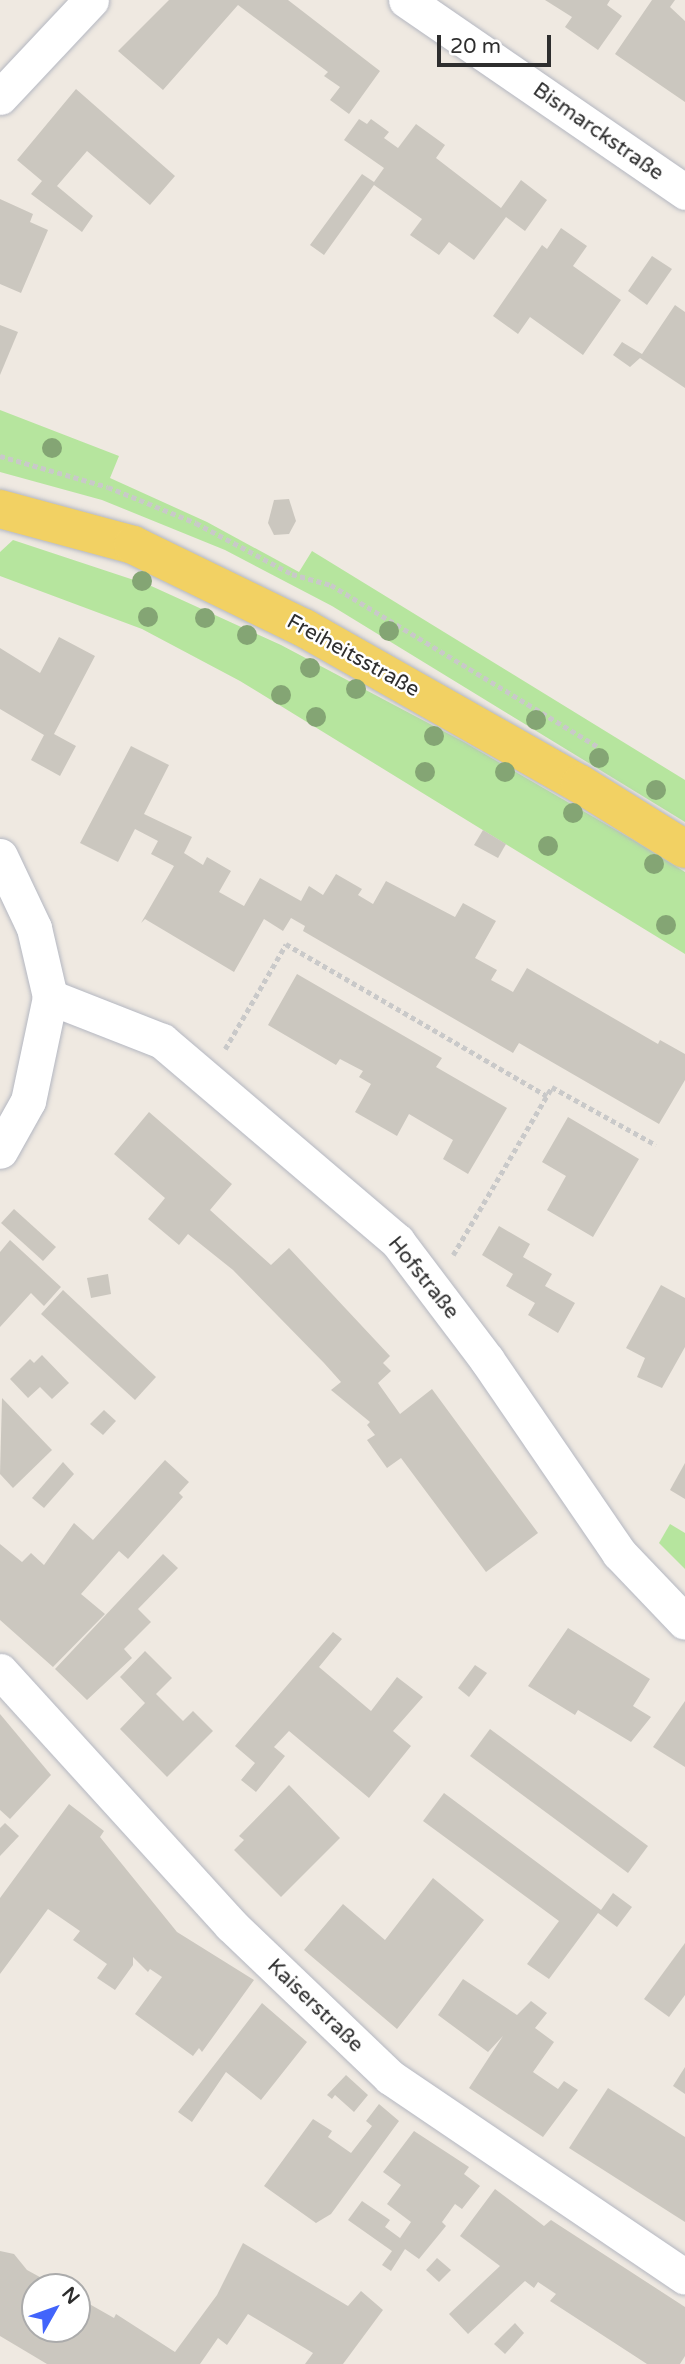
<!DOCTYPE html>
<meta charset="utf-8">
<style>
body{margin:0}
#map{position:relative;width:685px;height:2364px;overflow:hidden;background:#efe9e1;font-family:"Varela Round",sans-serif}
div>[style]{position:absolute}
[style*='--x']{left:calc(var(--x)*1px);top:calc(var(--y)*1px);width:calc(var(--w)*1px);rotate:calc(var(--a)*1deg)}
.green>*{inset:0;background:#b6e59e}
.building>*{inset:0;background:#cbc7bf}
.path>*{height:4.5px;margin-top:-2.25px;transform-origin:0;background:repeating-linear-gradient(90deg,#c9c9c9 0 5px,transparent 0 8.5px)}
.roads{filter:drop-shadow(0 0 2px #b4b7c1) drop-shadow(0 0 2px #b4b7c1)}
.minor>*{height:35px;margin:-17.5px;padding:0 17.5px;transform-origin:17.5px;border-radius:17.5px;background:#fff}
.primary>*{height:38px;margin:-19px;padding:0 19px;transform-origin:19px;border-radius:19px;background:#f2d163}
.trees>*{width:20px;height:20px;margin:-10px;border-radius:50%;background:#84a574}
span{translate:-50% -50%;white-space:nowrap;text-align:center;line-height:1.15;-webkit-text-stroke:5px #fff;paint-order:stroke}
.street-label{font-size:21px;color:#2e2e2e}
.north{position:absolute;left:21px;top:2273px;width:70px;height:70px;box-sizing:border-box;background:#fff;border:2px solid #ababab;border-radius:50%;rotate:50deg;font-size:19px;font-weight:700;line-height:28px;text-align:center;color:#2e2e2e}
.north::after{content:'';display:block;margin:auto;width:24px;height:32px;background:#4264fb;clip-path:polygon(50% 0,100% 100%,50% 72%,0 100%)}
.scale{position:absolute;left:437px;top:35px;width:114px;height:32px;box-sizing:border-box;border:4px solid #2e2e2e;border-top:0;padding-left:9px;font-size:21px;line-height:24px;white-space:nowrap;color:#2e2e2e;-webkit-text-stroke:5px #fff;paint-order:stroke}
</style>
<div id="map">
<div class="green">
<div style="clip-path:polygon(0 410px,119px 456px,110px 478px,207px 522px,299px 572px,312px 551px,685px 780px,685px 822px,332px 606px,225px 550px,102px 500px,0 472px)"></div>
<div style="clip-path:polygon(13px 540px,149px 585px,281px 645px,464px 742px,635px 841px,685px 872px,685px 954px,240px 681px,142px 629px,0 576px,0 552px)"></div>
<div style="clip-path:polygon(670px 1524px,685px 1533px,685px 1569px,659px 1543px)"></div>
</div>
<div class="building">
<div style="clip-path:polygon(169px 0,288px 0,380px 71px,349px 114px,330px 100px,340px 87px,324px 76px,328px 72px,238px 5px,163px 90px,118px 51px)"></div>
<div style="clip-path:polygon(545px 0,610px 0,607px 5px,622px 16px,598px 50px,565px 27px,572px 17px)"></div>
<div style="clip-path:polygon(652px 0,675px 0,670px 7px,685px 21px,685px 102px,615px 54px)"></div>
<div style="clip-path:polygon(76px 89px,175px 176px,150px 205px,87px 151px,57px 186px,93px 216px,82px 232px,31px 194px,42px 181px,17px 160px)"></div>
<div style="clip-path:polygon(359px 119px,367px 124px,371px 119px,389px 132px,384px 138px,398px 148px,416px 124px,445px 145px,436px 158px,501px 208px,521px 180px,547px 200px,525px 231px,506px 217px,474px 260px,449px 242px,439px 255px,410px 235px,422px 219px,374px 185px,324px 255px,310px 245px,362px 174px,374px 182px,384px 168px,344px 140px)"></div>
<div style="clip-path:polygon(0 199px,33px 214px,30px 222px,48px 230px,21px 293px,0 284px)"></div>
<div style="clip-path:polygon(561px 228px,587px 246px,573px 266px,621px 300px,583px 355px,530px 317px,518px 334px,493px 316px,542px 245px,547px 249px)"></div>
<div style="clip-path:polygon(652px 256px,672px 269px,647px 305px,628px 291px)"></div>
<div style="clip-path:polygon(675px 305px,685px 312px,685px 388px,640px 358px,630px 367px,613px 355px,622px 342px,642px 354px)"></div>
<div style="clip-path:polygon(0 325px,18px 332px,0 375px)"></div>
<div style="clip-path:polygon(289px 499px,296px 521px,289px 534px,274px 535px,268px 523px,274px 500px)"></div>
<div style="clip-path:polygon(59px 637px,95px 656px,54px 734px,76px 746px,60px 776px,31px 760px,44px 735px,0 709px,0 648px,40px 673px)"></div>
<div style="clip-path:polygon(131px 746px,169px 765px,144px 814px,192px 837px,184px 853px,203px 865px,207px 857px,231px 871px,219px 892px,244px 906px,260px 878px,301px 901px,309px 886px,323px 895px,336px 874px,362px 889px,358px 895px,373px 904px,386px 881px,455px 917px,463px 903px,496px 921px,475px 958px,497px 970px,491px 980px,513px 992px,527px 968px,658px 1044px,660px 1040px,685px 1054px,685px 1080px,659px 1124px,519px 1043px,513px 1053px,303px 931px,305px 926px,291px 918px,283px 931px,264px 919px,234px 972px,145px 919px,141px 923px,174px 866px,151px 854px,158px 841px,135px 829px,118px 862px,80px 843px)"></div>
<div style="clip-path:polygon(483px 830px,506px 844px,498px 858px,474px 845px)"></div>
<div style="clip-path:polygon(297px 974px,442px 1058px,436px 1067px,507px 1108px,468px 1174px,443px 1159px,453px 1140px,409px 1114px,397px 1136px,355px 1112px,371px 1084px,359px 1077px,363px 1071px,340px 1059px,336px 1065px,268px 1025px)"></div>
<div style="clip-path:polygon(149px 1112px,232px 1184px,210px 1210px,271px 1265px,289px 1248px,390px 1356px,383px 1363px,391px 1371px,378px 1383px,400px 1414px,432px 1389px,538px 1533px,486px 1572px,401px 1458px,387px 1468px,367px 1440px,375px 1435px,367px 1425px,370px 1422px,331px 1390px,341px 1382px,324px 1363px,233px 1270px,188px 1234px,179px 1245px,148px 1219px,165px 1198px,114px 1154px)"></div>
<div style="clip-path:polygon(568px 1117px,639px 1159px,593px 1237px,547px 1210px,566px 1176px,542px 1162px)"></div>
<div style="clip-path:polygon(14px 1209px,56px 1247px,43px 1261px,1px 1223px)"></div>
<div style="clip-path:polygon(499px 1226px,530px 1244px,523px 1257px,552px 1274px,545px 1286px,575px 1303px,558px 1333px,528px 1315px,535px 1303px,506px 1286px,513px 1274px,482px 1255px)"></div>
<div style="clip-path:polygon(10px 1240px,61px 1287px,44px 1306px,31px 1293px,0 1327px,0 1252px)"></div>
<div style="clip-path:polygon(108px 1274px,111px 1294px,91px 1298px,87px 1278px)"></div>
<div style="clip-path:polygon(661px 1285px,685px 1298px,685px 1347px,662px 1388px,637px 1377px,645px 1358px,626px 1348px)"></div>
<div style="clip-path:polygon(63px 1290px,156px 1377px,135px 1400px,41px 1314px)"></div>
<div style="clip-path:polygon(42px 1355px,69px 1383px,52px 1399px,40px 1387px,28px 1398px,10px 1379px,30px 1359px,34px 1363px)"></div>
<div style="clip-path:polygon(2px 1398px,52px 1450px,13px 1488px,0 1474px)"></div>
<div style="clip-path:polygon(104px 1410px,116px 1421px,103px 1435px,90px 1424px)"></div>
<div style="clip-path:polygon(165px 1460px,189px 1482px,179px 1493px,183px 1497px,128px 1559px,119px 1551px,81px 1594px,105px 1614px,53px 1667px,0 1620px,0 1544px,22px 1562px,31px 1553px,44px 1565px,74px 1523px,93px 1540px)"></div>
<div style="clip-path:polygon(63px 1462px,74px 1474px,44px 1508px,32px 1498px)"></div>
<div style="clip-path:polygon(685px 1463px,685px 1499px,670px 1490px)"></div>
<div style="clip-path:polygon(163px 1554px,178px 1568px,138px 1609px,151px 1622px,124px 1649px,132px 1658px,87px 1700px,55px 1669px)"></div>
<div style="clip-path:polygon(568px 1628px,650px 1679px,633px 1706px,651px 1717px,631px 1742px,578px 1710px,575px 1715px,528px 1686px)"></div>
<div style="clip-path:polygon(333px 1632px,342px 1639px,319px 1667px,371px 1711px,397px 1677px,423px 1697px,393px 1731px,411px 1746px,369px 1798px,289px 1731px,274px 1747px,285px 1756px,256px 1792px,241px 1780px,255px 1763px,235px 1746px)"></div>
<div style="clip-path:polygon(145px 1651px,172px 1678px,156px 1694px,183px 1721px,193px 1711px,213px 1731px,167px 1777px,120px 1729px,145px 1703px,120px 1677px)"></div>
<div style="clip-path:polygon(475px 1665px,487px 1673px,469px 1697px,458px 1688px)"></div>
<div style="clip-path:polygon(685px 1701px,685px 1767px,653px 1747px)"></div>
<div style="clip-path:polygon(0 1714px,51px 1775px,10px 1819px,0 1810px)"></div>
<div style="clip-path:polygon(490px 1729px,648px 1846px,628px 1873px,470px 1756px)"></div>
<div style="clip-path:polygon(289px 1785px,340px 1838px,281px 1897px,234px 1850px,244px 1840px,239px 1836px)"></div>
<div style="clip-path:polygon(444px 1793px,601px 1910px,613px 1893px,632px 1907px,617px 1927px,598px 1913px,549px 1979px,527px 1964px,559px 1921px,423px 1821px)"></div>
<div style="clip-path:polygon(69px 1804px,104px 1831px,100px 1837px,177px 1932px,254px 1980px,202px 2052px,199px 2048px,193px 2056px,135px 2014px,162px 1977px,150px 1969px,148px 1972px,133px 1957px,133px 1965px,115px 1990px,97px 1978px,107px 1964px,73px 1940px,80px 1931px,48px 1909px,0 1974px,0 1898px)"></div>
<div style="clip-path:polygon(5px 1823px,19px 1836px,0 1856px,0 1828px)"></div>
<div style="clip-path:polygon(433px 1878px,484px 1920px,397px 2029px,304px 1950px,343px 1904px,385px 1940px)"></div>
<div style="clip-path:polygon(685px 1943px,685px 1995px,669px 2017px,644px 1999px)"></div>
<div style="clip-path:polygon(463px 1979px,517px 2015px,531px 2001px,547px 2013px,535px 2028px,554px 2042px,533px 2072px,558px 2089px,564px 2081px,578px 2090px,543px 2137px,469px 2088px,503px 2036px,488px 2052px,438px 2015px)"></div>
<div style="clip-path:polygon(262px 2003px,307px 2042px,261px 2100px,226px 2072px,192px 2122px,178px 2112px)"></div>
<div style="clip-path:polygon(685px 2067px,685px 2094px,673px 2086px)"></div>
<div style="clip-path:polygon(346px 2075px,368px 2095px,354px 2112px,335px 2095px,332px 2099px,327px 2095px)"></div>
<div style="clip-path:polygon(608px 2088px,685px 2137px,685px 2222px,569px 2148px)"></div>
<div style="clip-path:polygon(379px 2104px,399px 2121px,331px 2214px,316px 2223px,264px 2186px,313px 2119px,332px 2131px,328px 2137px,351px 2153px,372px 2126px,366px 2121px)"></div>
<div style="clip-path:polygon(414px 2131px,469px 2167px,464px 2174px,480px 2186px,462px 2209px,455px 2204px,442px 2222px,446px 2226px,419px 2259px,405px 2249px,391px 2271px,382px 2265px,392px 2251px,348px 2220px,362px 2201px,390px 2220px,385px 2227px,400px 2238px,411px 2222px,387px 2204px,401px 2185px,383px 2172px)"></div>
<div style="clip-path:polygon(495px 2189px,544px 2226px,551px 2220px,685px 2307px,685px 2356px,680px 2364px,647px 2364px,550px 2301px,556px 2294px,538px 2282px,534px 2288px,525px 2281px,468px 2334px,449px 2314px,500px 2266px,460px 2236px)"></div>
<div style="clip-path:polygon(243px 2243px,348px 2306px,361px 2291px,383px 2310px,343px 2364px,305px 2364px,313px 2353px,248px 2314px,227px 2345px,218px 2338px,200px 2364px,47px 2364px,0 2336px,0 2251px,14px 2254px,27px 2270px,58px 2287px,35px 2287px,35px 2329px,77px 2329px,77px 2297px,114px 2318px,116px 2314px,175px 2352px,217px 2295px)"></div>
<div style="clip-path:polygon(437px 2258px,451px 2270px,439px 2282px,426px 2270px)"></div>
<div style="clip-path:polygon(515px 2323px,524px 2333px,505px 2354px,494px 2344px)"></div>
</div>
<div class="path">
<div style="--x:0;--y:456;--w:112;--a:16"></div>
<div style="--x:108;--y:487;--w:95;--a:22.2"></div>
<div style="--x:196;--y:523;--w:109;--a:28"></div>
<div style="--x:292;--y:574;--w:41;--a:15.8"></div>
<div style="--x:331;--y:585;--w:311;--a:31.2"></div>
<div style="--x:225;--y:1049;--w:121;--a:-59.8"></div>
<div style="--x:286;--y:944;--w:302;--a:30.2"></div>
<div style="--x:453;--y:1255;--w:195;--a:-59.5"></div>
<div style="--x:552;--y:1087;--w:119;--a:29.1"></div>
</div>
<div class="roads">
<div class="minor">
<div style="--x:406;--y:0;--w:339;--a:34.5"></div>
<div style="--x:0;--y:97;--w:133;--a:-46.8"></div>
<div style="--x:0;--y:856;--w:80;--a:64.7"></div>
<div style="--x:34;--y:928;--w:71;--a:76.9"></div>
<div style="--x:50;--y:997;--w:106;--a:101.9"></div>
<div style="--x:28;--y:1101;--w:57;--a:119.2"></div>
<div style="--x:50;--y:997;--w:120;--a:21.4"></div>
<div style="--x:162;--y:1041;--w:309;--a:40.4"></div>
<div style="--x:397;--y:1241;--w:149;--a:52.9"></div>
<div style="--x:487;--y:1360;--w:234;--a:55.6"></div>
<div style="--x:619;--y:1553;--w:95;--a:46.3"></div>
<div style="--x:0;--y:1671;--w:343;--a:47.7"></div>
<div style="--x:231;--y:1925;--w:220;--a:43.7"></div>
<div style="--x:390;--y:2077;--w:356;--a:34.1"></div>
</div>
<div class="primary">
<div style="--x:0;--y:509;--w:138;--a:15.1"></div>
<div style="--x:133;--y:545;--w:190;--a:25.9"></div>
<div style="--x:304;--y:628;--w:317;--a:29.5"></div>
<div style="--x:580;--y:784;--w:123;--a:31.8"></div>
</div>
</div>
<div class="trees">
<div style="left:52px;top:448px"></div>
<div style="left:142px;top:581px"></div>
<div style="left:148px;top:617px"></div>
<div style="left:205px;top:618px"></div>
<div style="left:389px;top:631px"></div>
<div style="left:247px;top:635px"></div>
<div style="left:310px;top:668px"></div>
<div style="left:356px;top:689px"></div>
<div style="left:281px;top:695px"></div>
<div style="left:316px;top:717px"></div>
<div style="left:536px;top:720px"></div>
<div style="left:434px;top:736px"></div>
<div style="left:599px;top:758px"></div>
<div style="left:425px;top:772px"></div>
<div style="left:505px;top:772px"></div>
<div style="left:656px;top:790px"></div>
<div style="left:573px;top:813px"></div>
<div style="left:548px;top:846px"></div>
<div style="left:654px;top:864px"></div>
<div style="left:666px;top:925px"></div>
</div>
<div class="street-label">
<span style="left:598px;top:132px;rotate:35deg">Bismarckstraße</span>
<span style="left:353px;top:656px;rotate:29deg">Freiheitsstraße</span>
<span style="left:423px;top:1278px;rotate:51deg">Hofstraße</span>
<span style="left:315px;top:2006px;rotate:44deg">Kaiserstraße</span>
</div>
<div class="north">N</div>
<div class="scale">20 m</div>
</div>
